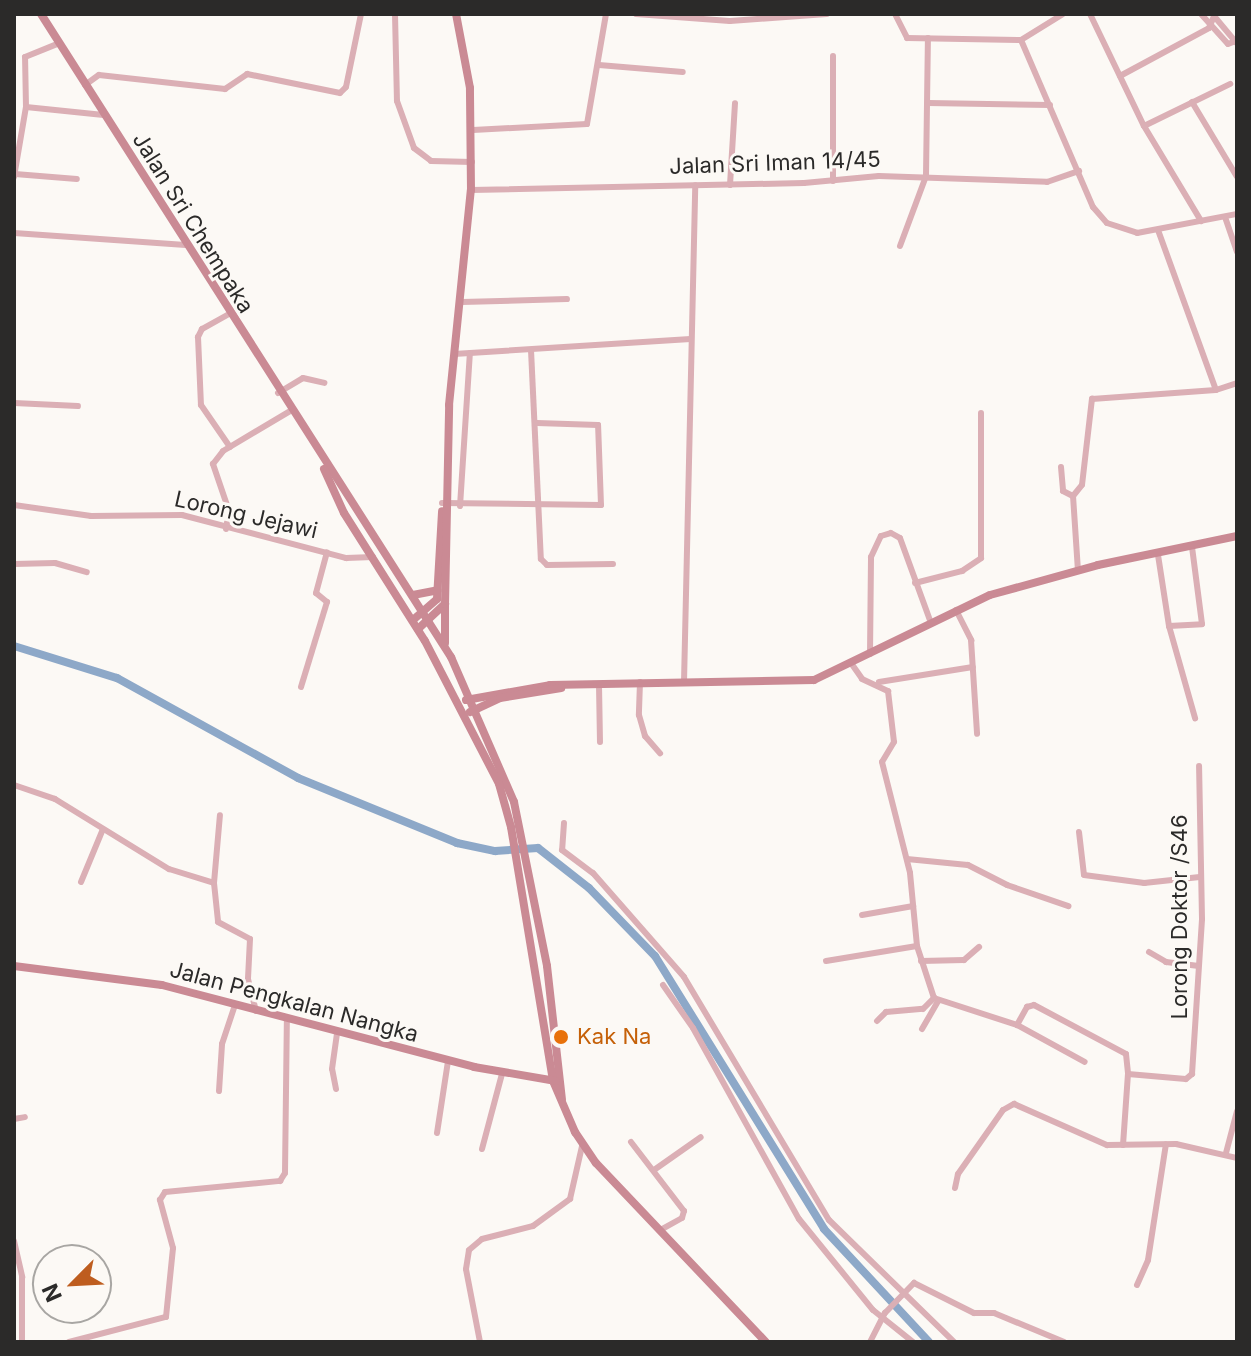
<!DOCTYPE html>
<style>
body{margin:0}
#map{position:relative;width:1251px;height:1356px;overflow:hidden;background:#fcf9f5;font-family:Inter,sans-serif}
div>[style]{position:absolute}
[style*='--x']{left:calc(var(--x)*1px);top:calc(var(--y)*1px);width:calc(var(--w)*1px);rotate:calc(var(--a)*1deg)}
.canal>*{height:8px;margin:-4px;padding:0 4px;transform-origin:4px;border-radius:4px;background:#8da8c8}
.street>*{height:6px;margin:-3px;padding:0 3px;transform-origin:3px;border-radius:3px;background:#dbafb5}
.secondary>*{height:8px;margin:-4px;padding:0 4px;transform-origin:4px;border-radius:4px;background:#ca8a94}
.dots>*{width:22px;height:22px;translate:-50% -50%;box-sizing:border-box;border:4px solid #fcf9f5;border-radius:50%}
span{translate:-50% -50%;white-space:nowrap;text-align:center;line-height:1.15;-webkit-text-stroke:6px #fcf9f5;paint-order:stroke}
.street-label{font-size:22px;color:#2b2a29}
.food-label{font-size:22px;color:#c56008}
.left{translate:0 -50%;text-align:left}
.frame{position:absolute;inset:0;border:16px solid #2b2a29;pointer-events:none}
.north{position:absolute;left:32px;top:1244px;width:80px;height:80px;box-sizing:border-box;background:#fcf9f5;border:2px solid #a8a6a3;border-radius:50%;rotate:246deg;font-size:22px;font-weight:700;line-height:32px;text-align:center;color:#2b2a29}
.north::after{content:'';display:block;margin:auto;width:28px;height:36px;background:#be5d1f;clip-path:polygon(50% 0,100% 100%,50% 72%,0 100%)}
</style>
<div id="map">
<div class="canal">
<div style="--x:14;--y:646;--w:108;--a:17.3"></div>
<div style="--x:117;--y:678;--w:207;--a:28.9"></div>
<div style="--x:298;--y:778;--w:172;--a:22.2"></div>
<div style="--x:457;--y:843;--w:39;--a:12"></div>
<div style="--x:495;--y:851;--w:43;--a:-4"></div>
<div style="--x:538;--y:848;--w:65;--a:38.1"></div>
<div style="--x:589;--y:888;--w:95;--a:45.9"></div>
<div style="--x:655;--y:956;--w:321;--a:58.2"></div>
<div style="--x:824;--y:1229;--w:154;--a:47.1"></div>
</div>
<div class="street">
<div style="--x:395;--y:14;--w:87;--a:88.7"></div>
<div style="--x:397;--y:101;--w:50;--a:70.1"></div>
<div style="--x:414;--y:148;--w:21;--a:37"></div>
<div style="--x:431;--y:161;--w:41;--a:1.4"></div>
<div style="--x:636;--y:14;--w:94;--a:4.3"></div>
<div style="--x:730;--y:21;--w:97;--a:-4.1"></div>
<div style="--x:895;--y:14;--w:27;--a:63"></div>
<div style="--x:907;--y:38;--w:114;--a:1"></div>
<div style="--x:1021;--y:40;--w:49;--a:-31.8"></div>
<div style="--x:1090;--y:14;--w:124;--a:64.3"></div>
<div style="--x:1144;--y:126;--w:111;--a:59"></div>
<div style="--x:1201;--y:14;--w:40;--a:48"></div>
<div style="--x:1228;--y:44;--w:9;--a:-21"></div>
<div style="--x:1214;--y:16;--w:35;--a:50"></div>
<div style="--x:1021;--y:40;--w:182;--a:66.7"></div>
<div style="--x:1093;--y:207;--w:21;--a:49"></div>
<div style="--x:1107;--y:223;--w:32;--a:18"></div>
<div style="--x:1137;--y:233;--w:102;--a:-10.8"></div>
<div style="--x:833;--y:56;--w:125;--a:90"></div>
<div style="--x:599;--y:65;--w:84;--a:4.8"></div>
<div style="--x:1120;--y:76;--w:101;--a:-28.3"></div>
<div style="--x:1209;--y:28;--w:15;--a:-67"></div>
<div style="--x:85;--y:85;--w:17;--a:-36"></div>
<div style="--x:99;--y:75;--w:127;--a:6.3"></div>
<div style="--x:225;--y:89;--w:27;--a:-34"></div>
<div style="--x:247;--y:74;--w:95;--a:11.5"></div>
<div style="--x:340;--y:93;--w:8;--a:-45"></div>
<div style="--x:346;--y:87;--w:75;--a:-78.4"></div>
<div style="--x:1192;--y:102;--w:87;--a:59"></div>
<div style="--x:928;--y:103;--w:122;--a:0.9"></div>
<div style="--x:26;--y:107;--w:78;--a:5.9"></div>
<div style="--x:1144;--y:126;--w:96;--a:-26"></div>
<div style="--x:473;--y:130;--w:114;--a:-3"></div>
<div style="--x:587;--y:124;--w:112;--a:-80.2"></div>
<div style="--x:15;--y:174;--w:62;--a:4.6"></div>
<div style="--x:14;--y:177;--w:71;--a:-80.3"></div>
<div style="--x:26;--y:107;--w:50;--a:-91.1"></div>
<div style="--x:25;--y:57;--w:37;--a:-22"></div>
<div style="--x:730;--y:185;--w:82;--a:-86.5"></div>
<div style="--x:471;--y:190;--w:333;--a:-1.2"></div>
<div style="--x:804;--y:183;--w:75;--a:-5.3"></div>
<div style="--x:879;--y:176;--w:168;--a:2"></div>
<div style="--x:1047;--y:182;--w:34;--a:-19"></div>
<div style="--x:1225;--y:217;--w:37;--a:71"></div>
<div style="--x:1158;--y:230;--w:170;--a:70.1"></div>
<div style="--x:14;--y:233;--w:172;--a:4"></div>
<div style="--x:900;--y:246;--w:75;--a:-69.6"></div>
<div style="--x:926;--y:176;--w:138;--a:-89.2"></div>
<div style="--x:462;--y:302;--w:105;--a:-1.6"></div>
<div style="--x:229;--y:314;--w:31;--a:151"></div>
<div style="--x:202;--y:329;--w:9;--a:117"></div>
<div style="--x:198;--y:337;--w:68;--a:87.5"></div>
<div style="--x:201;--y:405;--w:51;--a:55.4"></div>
<div style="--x:531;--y:350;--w:209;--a:87.3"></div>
<div style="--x:541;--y:559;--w:8;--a:45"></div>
<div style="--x:547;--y:565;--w:66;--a:-0.9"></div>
<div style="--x:454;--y:354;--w:237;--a:-3.6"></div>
<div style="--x:278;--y:393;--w:29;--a:-31"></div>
<div style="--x:303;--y:378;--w:22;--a:13"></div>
<div style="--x:14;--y:403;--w:64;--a:2.7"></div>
<div style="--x:1061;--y:467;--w:24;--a:85"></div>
<div style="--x:1063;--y:491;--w:11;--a:27"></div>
<div style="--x:442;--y:503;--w:159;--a:0.7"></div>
<div style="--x:601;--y:505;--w:80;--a:-92.1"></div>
<div style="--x:598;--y:425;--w:61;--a:-178.1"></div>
<div style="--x:14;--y:505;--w:78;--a:8.1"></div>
<div style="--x:91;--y:516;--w:91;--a:-0.6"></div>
<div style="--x:182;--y:515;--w:170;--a:14.7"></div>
<div style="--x:346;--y:558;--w:27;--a:-2"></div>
<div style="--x:460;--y:506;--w:153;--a:-86.3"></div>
<div style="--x:226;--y:529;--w:18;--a:-81"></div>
<div style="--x:229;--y:511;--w:50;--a:-108.8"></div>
<div style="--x:213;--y:464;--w:16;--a:-52"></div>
<div style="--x:223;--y:451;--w:78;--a:-30.8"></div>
<div style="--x:1158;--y:555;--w:72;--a:81.2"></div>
<div style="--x:1169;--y:626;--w:33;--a:-3"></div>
<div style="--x:1202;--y:624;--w:78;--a:-97.4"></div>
<div style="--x:14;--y:564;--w:41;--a:-1.4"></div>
<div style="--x:55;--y:563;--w:33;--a:16"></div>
<div style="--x:1078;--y:571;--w:75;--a:-93.8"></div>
<div style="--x:1073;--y:496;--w:14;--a:-51"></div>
<div style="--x:1082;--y:485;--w:87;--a:-83.4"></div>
<div style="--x:1092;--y:399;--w:124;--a:-4.2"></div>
<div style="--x:1216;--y:390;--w:22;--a:-18"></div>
<div style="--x:915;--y:583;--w:49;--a:-14.3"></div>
<div style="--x:962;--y:571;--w:23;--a:-34"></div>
<div style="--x:981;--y:558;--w:145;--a:-90"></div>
<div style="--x:956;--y:610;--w:34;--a:63"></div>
<div style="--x:971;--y:640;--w:94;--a:86.3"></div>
<div style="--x:1169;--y:626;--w:96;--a:74.2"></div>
<div style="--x:870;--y:654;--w:97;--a:-89.4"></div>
<div style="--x:871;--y:557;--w:23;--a:-65"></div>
<div style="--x:881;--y:536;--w:10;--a:-17"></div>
<div style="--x:891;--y:533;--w:10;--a:29"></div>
<div style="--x:900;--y:538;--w:90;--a:70"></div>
<div style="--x:851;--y:663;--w:19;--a:55"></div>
<div style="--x:862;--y:679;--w:29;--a:25"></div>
<div style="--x:888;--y:691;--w:51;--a:83.3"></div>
<div style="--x:894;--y:742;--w:23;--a:121"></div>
<div style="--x:882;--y:762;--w:114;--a:75.8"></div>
<div style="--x:910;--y:873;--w:73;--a:84.5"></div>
<div style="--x:917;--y:946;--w:55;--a:71.9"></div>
<div style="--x:934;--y:998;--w:87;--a:18"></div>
<div style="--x:1017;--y:1025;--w:21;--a:-61"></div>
<div style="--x:1027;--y:1007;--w:7;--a:-16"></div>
<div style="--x:1034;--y:1005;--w:104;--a:28"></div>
<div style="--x:1126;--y:1054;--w:20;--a:84"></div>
<div style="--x:640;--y:682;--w:33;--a:92"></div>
<div style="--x:639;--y:715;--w:22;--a:74"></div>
<div style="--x:645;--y:736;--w:23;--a:49"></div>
<div style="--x:684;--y:682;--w:497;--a:-88.7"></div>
<div style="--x:879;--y:682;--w:95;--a:-9.1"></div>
<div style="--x:599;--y:685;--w:57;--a:89"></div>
<div style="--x:301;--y:687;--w:89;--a:-73"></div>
<div style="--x:327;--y:602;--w:14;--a:-141"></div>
<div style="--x:316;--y:593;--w:42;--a:-75"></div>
<div style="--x:14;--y:785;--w:43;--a:18.9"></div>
<div style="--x:55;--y:799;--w:134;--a:31.6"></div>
<div style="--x:169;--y:869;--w:47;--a:17.3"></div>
<div style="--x:214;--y:883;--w:39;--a:84"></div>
<div style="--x:218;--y:922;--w:36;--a:28"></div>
<div style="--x:250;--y:939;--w:40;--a:92.9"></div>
<div style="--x:248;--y:979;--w:33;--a:76"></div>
<div style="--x:564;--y:823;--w:27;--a:94"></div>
<div style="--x:562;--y:850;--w:39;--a:37"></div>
<div style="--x:593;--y:873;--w:138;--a:48.8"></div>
<div style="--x:684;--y:977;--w:283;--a:59.2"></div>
<div style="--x:829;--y:1220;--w:175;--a:44.3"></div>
<div style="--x:1079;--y:832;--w:43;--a:83.4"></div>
<div style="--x:1084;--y:875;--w:61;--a:7.6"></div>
<div style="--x:1144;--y:883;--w:56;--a:-6.1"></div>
<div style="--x:907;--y:859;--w:61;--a:5.6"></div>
<div style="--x:968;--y:865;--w:44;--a:27.1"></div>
<div style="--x:1007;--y:885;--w:65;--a:19"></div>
<div style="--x:81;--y:882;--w:57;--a:-67.5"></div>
<div style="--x:214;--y:883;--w:68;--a:-85"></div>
<div style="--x:862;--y:915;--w:52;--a:-10"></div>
<div style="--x:1149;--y:952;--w:20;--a:30"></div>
<div style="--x:1166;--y:962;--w:31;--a:7"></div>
<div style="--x:826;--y:961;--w:92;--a:-9.4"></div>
<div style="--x:921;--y:961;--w:43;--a:-1.3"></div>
<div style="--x:964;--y:960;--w:20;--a:-41"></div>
<div style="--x:663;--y:985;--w:52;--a:55.1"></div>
<div style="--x:693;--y:1028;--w:218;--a:61"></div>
<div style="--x:799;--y:1219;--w:117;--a:50.9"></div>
<div style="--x:873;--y:1310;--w:51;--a:38.7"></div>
<div style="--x:877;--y:1021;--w:13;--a:-45"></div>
<div style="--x:886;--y:1012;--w:37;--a:-5"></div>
<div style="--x:923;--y:1009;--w:16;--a:-45"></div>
<div style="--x:1017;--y:1025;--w:77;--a:28.6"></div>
<div style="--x:922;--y:1029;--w:32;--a:-60"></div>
<div style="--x:336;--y:1089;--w:20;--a:-101"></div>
<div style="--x:332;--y:1069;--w:37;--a:-82"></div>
<div style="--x:219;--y:1091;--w:47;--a:-86.3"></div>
<div style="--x:222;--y:1044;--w:41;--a:-71.6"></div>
<div style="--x:14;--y:1119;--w:11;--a:-10"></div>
<div style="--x:437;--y:1133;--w:73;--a:-81.3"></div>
<div style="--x:631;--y:1142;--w:87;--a:52.5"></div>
<div style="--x:684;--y:1211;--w:7;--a:106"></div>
<div style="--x:682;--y:1218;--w:25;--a:151"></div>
<div style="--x:1123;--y:1145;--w:71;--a:-86"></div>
<div style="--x:1128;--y:1074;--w:58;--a:4.9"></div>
<div style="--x:1186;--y:1079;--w:8;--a:-40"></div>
<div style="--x:1192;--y:1074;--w:155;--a:-86.3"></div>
<div style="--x:1202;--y:919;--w:153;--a:-91.1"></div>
<div style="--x:482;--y:1149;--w:78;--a:-75.1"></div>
<div style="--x:1226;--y:1153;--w:43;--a:-75.3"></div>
<div style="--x:654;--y:1170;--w:57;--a:-35.1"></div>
<div style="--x:955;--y:1188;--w:14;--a:-78"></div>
<div style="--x:958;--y:1174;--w:78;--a:-54.9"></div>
<div style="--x:1003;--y:1110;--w:13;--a:-29"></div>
<div style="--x:1014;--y:1104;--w:102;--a:23.8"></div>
<div style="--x:1107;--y:1145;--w:69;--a:-0.8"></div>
<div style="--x:1176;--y:1144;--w:63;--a:12.9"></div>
<div style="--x:14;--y:1241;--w:37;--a:77"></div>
<div style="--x:22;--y:1277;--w:65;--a:90"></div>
<div style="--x:1137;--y:1285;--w:27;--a:-66"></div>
<div style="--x:1148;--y:1260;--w:117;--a:-81.2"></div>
<div style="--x:69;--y:1342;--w:100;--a:-14.5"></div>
<div style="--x:166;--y:1317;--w:69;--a:-84.2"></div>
<div style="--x:173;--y:1248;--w:50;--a:-105.2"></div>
<div style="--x:160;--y:1200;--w:9;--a:-58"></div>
<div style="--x:165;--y:1192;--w:116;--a:-5.5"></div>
<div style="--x:280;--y:1181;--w:9;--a:-58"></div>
<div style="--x:285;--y:1173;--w:154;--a:-89.3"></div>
<div style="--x:480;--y:1342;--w:74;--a:-100.9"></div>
<div style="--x:466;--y:1269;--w:19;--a:-81"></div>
<div style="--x:469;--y:1250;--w:17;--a:-40"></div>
<div style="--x:482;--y:1239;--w:53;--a:-14.3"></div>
<div style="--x:533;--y:1226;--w:46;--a:-36.1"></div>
<div style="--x:570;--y:1199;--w:54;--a:-77.2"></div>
<div style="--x:870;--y:1342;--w:33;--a:-63"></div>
<div style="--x:885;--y:1313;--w:42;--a:-46"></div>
<div style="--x:914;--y:1283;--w:67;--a:26.6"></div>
<div style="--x:974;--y:1313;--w:20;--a:0"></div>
<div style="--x:994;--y:1313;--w:76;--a:22.5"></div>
</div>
<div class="secondary">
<div style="--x:41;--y:14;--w:763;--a:57.48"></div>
<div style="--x:451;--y:657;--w:158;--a:66.5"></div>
<div style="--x:514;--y:802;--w:167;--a:78.6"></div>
<div style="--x:547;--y:966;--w:134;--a:83.6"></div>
<div style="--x:324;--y:469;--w:48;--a:65.6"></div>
<div style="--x:344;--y:513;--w:151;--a:57.7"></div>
<div style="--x:425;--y:641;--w:161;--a:62.6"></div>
<div style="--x:499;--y:784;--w:45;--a:74.4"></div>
<div style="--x:511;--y:827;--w:257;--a:80.6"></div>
<div style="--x:553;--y:1081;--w:56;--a:66.7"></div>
<div style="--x:575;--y:1132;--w:37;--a:56"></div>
<div style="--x:596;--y:1163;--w:247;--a:46.5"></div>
<div style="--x:413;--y:595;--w:25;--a:-11"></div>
<div style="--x:445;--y:604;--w:39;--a:90"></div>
<div style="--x:413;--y:620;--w:32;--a:-41"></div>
<div style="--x:437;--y:599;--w:88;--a:-86.7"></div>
<div style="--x:418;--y:629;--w:37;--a:-43"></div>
<div style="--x:445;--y:604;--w:199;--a:-88.8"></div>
<div style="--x:449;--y:405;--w:216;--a:-84.2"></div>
<div style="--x:471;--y:190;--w:102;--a:-90.6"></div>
<div style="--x:470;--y:88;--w:75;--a:-100.7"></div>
<div style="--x:466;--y:700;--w:85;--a:-10.1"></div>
<div style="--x:550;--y:685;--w:264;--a:-1.1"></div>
<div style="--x:814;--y:680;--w:195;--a:-25.8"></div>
<div style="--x:990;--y:595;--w:112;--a:-15.5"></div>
<div style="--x:1098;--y:565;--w:142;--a:-11.8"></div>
<div style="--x:470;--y:712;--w:33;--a:-25"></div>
<div style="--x:500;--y:698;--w:62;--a:-9.3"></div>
<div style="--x:14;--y:966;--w:149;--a:7.3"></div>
<div style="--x:162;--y:985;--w:323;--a:14.7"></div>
<div style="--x:474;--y:1067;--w:83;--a:9.7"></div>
</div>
<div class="dots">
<div style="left:561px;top:1037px;background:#e8710a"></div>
</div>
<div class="street-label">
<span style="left:775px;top:163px;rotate:-2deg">Jalan Sri Iman 14/45</span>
<span style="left:193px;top:223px;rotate:58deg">Jalan Sri Chempaka</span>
<span style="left:246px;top:515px;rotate:13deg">Lorong Jejawi</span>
<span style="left:1180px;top:917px;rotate:-90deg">Lorong Doktor /S46</span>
<span style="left:294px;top:1002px;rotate:15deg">Jalan Pengkalan Nangka</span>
</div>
<div class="food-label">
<span class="left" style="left:577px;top:1037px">Kak Na</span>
</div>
<div class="frame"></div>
<div class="north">N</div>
</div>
